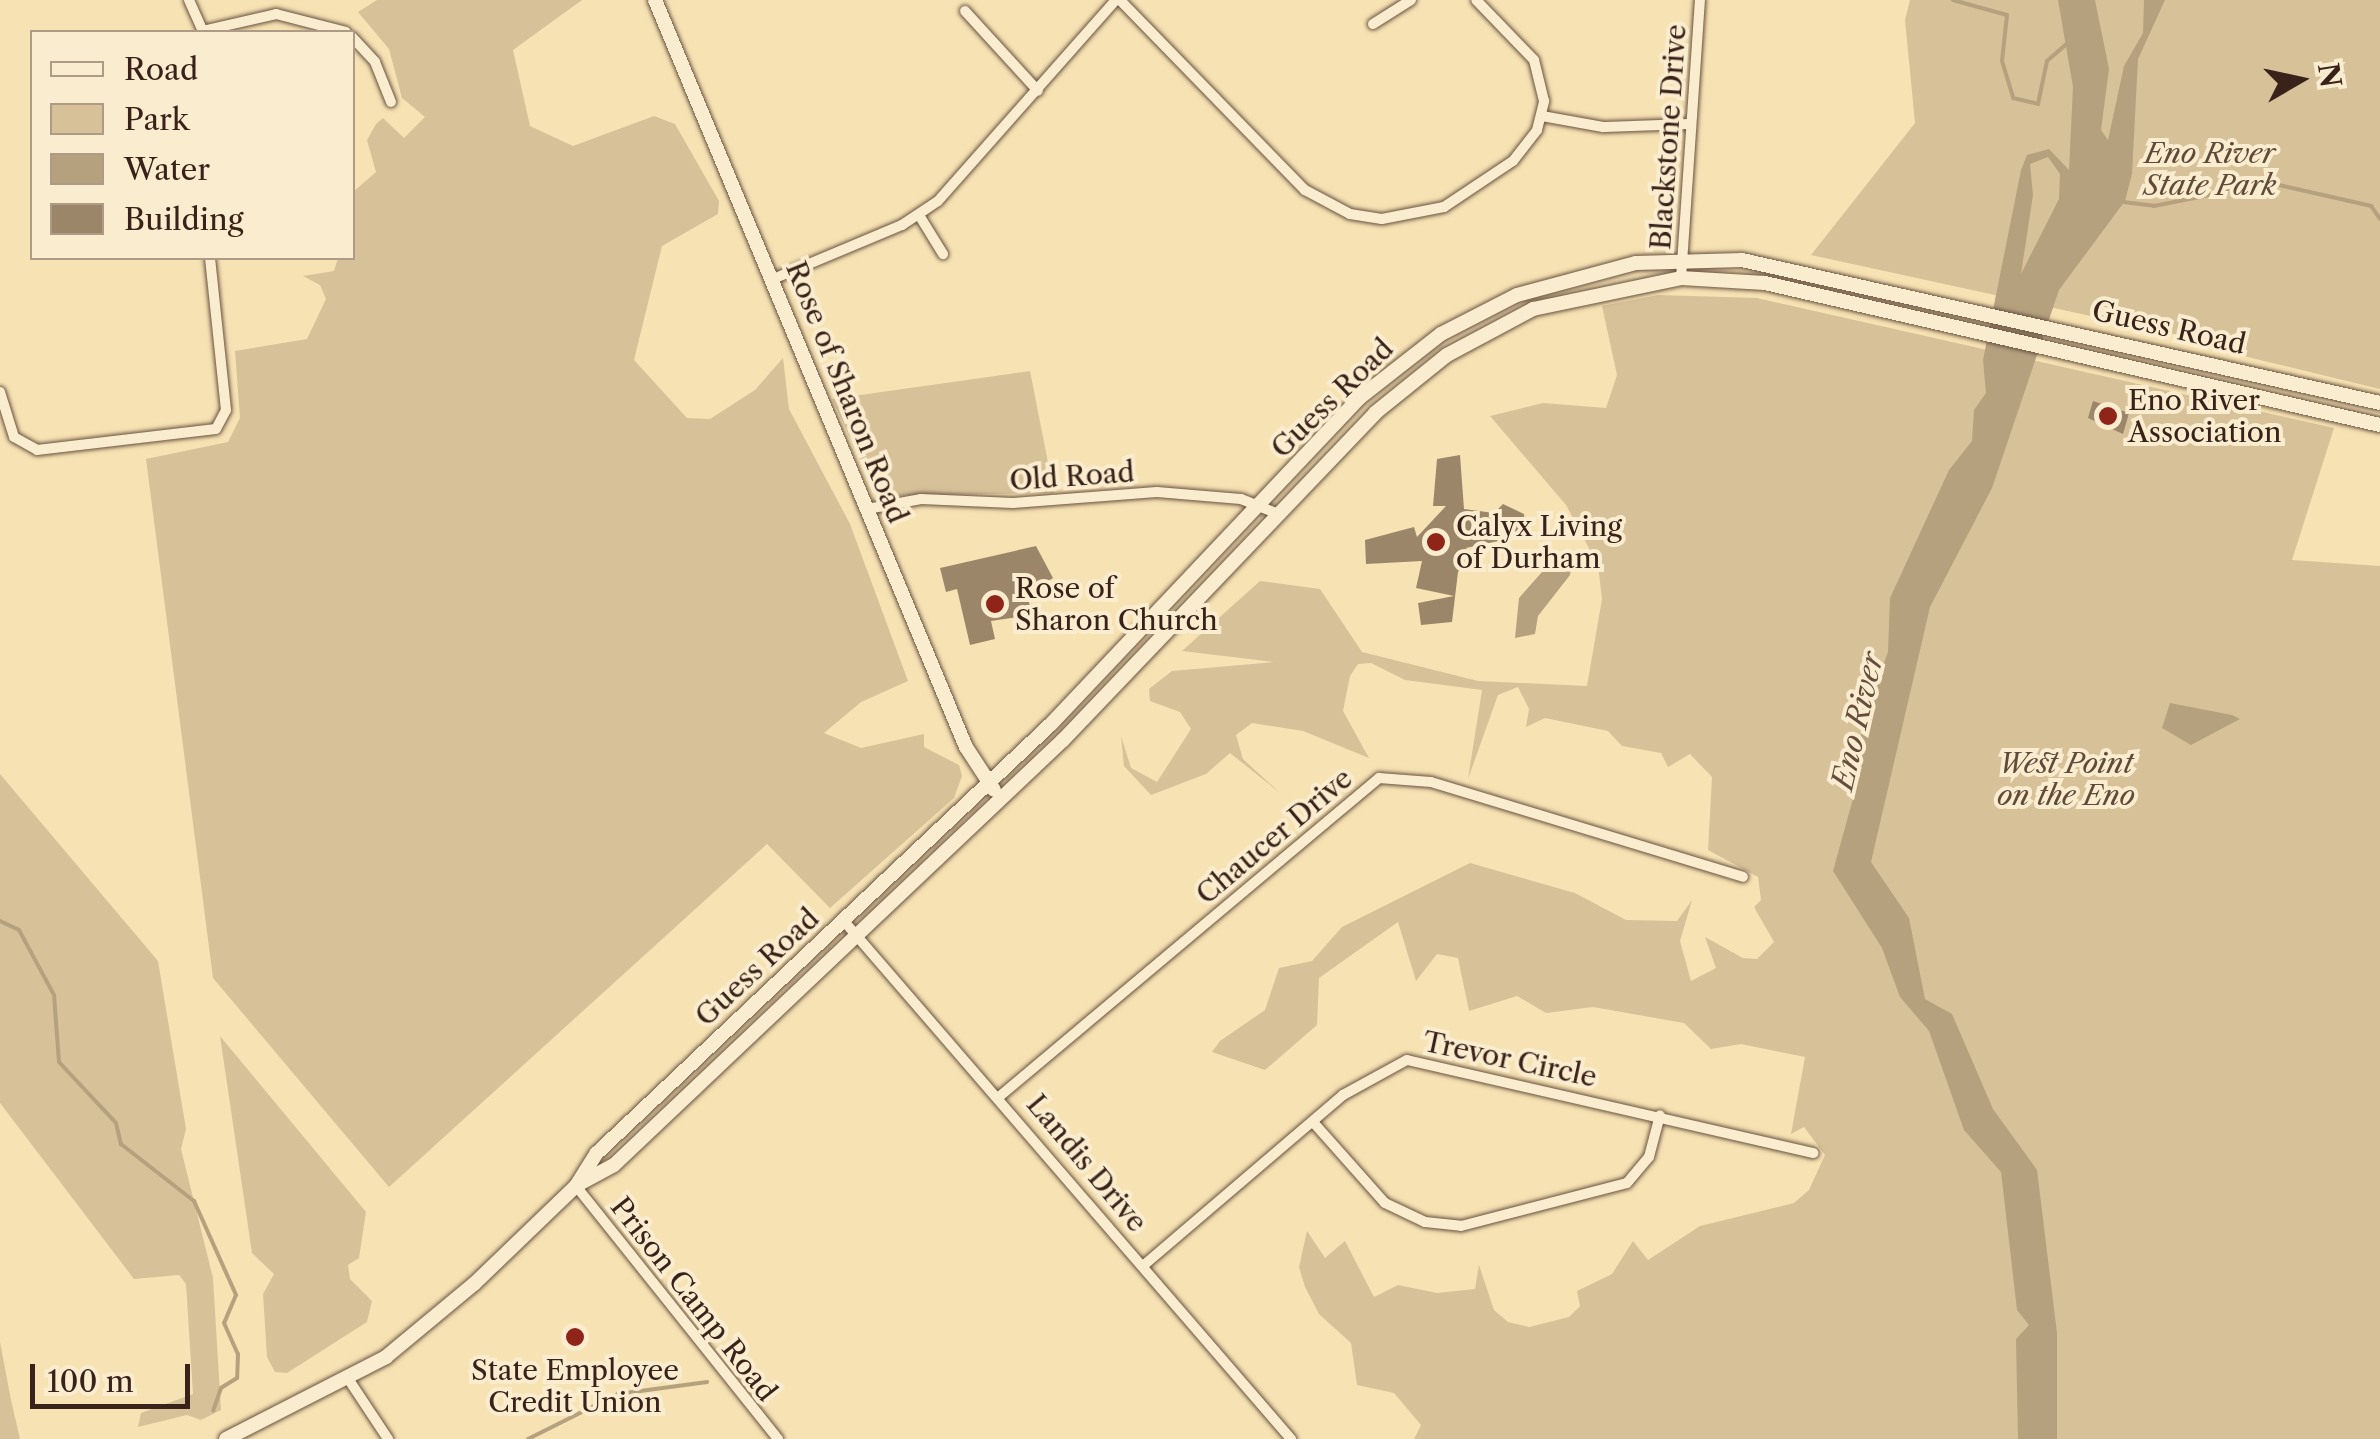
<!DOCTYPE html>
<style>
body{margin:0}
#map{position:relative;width:2380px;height:1439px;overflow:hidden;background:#f7e2b3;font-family:"Libre Caslon Text",serif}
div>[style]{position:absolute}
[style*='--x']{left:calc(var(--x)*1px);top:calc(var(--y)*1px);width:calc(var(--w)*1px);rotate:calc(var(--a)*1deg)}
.green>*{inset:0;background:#d7c199}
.water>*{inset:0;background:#b6a17f}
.stream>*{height:4px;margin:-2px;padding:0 2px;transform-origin:2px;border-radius:2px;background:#b6a17f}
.building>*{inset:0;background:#9c8669}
.roads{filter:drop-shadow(0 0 2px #685240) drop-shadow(0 0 2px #685240)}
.street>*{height:10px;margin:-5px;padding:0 5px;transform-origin:5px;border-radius:5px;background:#faecce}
.secondary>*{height:14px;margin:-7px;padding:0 7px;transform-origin:7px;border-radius:7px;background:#faecce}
.dots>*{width:28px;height:28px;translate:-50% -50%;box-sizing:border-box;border:5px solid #faecce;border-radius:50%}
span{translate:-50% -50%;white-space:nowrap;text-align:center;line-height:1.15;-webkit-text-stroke:8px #faecce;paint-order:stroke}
.street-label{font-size:28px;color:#392219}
.park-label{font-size:28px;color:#604a39;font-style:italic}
.poi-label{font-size:28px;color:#392219}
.left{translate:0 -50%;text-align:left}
.water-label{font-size:30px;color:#654e3d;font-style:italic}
.legend{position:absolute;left:30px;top:30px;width:325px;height:230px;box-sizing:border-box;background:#faecce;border:2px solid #ad9b86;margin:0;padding:12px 18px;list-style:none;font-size:30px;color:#392219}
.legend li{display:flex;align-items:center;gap:20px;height:50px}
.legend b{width:50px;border:2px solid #ad9b86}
.north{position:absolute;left:2250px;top:30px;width:100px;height:100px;-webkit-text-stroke:8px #faecce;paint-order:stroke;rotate:81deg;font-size:28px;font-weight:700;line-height:40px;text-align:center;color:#392219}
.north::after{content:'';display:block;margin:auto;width:35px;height:45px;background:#392219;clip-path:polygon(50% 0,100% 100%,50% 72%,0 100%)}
.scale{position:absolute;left:30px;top:1364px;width:160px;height:45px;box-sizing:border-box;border:5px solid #392219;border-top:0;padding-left:12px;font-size:30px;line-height:35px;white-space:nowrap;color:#392219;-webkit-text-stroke:8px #faecce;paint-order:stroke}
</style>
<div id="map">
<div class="green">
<div style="clip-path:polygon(377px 0,582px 0,513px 50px,530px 126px,573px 146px,654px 116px,675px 124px,719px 201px,718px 214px,662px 246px,634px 360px,687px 418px,710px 419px,755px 390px,783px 358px,789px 409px,850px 524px,908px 681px,861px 702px,824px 733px,861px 748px,924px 734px,924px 747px,959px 765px,962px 776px,954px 798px,830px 908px,767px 844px,389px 1187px,213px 978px,146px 459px,228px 442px,240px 418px,235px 351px,307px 339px,326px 299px,320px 285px,303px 276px,334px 271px,338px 258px,352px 258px,353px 192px,376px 172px,367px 140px,376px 124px,383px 118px,404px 138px,425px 117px,402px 98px,389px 49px,358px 12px)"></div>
<div style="clip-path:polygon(1910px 0,2380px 0,2380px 389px,2210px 348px,2210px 342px,1811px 255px,1915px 123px,1905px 20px)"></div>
<div style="clip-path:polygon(1658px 295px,1757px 298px,2334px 428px,2292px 560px,2380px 566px,2380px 1439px,1414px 1439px,1421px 1425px,1394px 1393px,1357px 1385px,1351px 1343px,1319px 1314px,1305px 1287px,1299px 1267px,1307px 1231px,1325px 1258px,1345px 1241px,1374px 1297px,1398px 1285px,1437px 1293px,1475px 1289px,1479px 1265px,1494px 1310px,1508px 1322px,1529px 1327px,1569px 1317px,1580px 1306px,1577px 1291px,1612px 1274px,1633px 1241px,1648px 1260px,1700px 1226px,1794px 1203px,1809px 1190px,1825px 1155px,1804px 1127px,1791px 1134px,1805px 1057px,1741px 1044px,1711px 1049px,1684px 1023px,1593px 1007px,1546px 1013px,1517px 996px,1469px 1011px,1458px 958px,1437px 954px,1416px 981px,1398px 922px,1319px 978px,1317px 1025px,1265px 1070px,1212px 1052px,1220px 1041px,1265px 1010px,1279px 968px,1312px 961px,1342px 927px,1470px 863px,1575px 893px,1626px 920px,1677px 921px,1692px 900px,1680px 941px,1691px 981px,1716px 968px,1705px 937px,1743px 958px,1757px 959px,1774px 942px,1754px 907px,1761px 900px,1758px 877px,1708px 850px,1712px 777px,1690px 754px,1668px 767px,1661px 753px,1622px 746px,1608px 731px,1545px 718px,1526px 727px,1529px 709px,1518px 687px,1498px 695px,1468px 779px,1482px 690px,1405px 680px,1371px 663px,1358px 664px,1350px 676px,1343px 711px,1369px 758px,1303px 731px,1252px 723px,1236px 735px,1243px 759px,1280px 793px,1230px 753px,1206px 774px,1151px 795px,1124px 766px,1121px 736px,1131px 768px,1157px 782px,1191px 729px,1180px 712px,1150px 701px,1149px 689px,1172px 671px,1274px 662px,1182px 651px,1260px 581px,1320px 589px,1362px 652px,1478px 681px,1587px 686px,1602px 599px,1598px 565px,1566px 505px,1490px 416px,1543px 403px,1606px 408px,1617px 375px,1602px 306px)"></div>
<div style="clip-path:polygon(1030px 371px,1054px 493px,877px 496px,832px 399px)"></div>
<div style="clip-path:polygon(0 774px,158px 961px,186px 1129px,181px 1149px,213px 1278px,221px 1410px,201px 1420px,187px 1415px,138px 1427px,141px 1413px,193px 1394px,186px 1284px,179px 1275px,134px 1279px,0 1103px)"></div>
<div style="clip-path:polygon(220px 1036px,366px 1212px,359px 1258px,348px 1265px,350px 1279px,372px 1301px,367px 1322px,287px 1373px,275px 1372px,267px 1357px,263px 1294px,274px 1274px,252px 1253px)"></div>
<div style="clip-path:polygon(0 1342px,11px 1400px,20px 1439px,0 1439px)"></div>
</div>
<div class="water">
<div style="clip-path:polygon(evenodd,2058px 0,2095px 0,2109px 69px,2101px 130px,2108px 140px,2124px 66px,2143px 33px,2144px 0,2165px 0,2138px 59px,2132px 174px,2125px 201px,2059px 290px,1992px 488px,1930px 607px,1871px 862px,1909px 918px,1925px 999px,1952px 1014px,1993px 1109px,2037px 1170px,2057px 1333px,2057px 1439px,2018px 1439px,2016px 1339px,2029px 1325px,2017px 1310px,2001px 1172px,1964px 1130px,1929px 1031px,1900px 997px,1882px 948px,1833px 871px,1862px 766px,1861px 725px,1888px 652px,1890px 598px,1949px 470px,1972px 441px,1974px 410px,1986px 393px,1983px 360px,2021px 170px,2027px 155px,2049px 149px,2069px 170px,2073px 87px,2058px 0,2048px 157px,2060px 174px,2059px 199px,2021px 274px,2033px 195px,2030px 164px,2048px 157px)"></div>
<div style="clip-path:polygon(1558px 554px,1572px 565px,1570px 575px,1538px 616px,1535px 634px,1515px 638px,1519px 598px)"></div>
<div style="clip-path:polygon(2170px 703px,2232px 715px,2240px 719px,2191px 745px,2162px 728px)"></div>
</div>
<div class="stream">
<div style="--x:1953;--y:0;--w:56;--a:15.5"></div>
<div style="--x:2007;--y:15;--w:46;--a:96.2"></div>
<div style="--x:2002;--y:61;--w:39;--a:73"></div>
<div style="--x:2013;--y:98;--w:26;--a:13"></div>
<div style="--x:2038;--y:104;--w:44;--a:-78.2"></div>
<div style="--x:2047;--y:61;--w:28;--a:-41"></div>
<div style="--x:2123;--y:202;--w:31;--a:7"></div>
<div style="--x:2154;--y:206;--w:118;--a:-11.2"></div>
<div style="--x:2270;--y:183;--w:104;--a:12.8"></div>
<div style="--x:2371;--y:206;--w:16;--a:55"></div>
<div style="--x:0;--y:921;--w:21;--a:25"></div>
<div style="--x:19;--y:930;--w:74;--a:61.7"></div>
<div style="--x:54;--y:995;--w:67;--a:85.7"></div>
<div style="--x:59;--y:1062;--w:83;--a:46.9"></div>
<div style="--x:116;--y:1123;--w:22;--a:77"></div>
<div style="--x:121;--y:1144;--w:93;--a:38"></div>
<div style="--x:194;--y:1201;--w:103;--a:65.9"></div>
<div style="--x:236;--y:1295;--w:30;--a:113"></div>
<div style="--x:224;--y:1323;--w:34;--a:66"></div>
<div style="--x:238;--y:1354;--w:24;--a:92"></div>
<div style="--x:237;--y:1378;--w:19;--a:148"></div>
<div style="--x:221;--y:1388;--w:24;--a:109"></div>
<div style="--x:528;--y:1439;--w:101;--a:-26.6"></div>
<div style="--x:618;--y:1394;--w:90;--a:-7.7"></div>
</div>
<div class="building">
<div style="clip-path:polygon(2093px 401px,2129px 413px,2123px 434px,2088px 418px)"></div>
<div style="clip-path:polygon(1460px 455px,1464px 509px,1494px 513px,1503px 504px,1524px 514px,1526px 535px,1466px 548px,1472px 556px,1458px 572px,1452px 622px,1421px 625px,1418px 603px,1454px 596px,1416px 588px,1422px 561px,1366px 564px,1365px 540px,1414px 527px,1417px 537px,1446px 506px,1433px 506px,1437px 459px)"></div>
<div style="clip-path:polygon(1036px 546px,1053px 578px,1027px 594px,1032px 615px,991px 621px,995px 639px,970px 645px,957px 589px,946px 592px,940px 568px)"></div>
</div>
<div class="roads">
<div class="street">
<div style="--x:189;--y:0;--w:35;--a:66"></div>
<div style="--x:1120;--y:0;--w:265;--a:45.8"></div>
<div style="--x:1305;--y:190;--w:51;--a:28.1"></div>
<div style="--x:1350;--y:214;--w:32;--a:9"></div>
<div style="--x:1382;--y:219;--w:63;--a:-11"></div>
<div style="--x:1444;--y:207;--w:83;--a:-33.7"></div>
<div style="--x:1513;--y:161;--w:39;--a:-52"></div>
<div style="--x:1537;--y:130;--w:30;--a:-76"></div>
<div style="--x:1544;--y:101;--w:42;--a:-103.7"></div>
<div style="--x:1534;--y:60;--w:83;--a:-134"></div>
<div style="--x:965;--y:11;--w:108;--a:47.6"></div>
<div style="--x:1373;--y:24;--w:45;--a:-32.3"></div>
<div style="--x:202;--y:31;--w:76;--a:-12.9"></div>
<div style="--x:276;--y:14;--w:72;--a:14.4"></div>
<div style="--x:352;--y:37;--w:34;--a:47"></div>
<div style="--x:375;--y:62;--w:43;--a:68.2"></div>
<div style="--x:1542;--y:116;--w:62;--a:10.2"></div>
<div style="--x:1603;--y:127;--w:87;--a:-2"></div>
<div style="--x:919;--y:215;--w:46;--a:58.4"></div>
<div style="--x:1681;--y:278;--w:279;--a:-86.1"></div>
<div style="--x:773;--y:279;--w:140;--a:-22.7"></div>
<div style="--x:902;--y:225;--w:43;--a:-33.7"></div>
<div style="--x:938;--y:201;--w:268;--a:-48.5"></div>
<div style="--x:0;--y:392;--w:47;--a:72.7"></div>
<div style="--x:14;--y:437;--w:26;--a:29"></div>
<div style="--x:37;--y:450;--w:180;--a:-6.7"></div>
<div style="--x:216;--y:429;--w:21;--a:-62"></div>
<div style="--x:226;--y:410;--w:153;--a:-96"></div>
<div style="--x:867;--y:509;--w:55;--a:-10.5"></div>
<div style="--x:921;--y:499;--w:92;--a:2.5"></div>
<div style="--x:1013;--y:503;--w:144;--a:-4.4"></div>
<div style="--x:1157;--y:492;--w:84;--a:4.8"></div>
<div style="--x:1241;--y:499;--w:40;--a:22"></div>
<div style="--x:843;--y:920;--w:686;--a:49.2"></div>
<div style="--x:1000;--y:1096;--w:495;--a:-40"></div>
<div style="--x:1379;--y:778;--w:52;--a:4.4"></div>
<div style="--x:1431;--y:782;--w:326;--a:16.9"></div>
<div style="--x:1313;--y:1122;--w:108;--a:48.4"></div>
<div style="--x:1385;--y:1203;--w:44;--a:25.4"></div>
<div style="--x:1425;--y:1222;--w:36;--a:6"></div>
<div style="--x:1461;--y:1226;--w:171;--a:-14.5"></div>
<div style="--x:1627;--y:1183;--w:34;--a:-50"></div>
<div style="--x:1649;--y:1157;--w:43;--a:-75.3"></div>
<div style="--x:576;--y:1186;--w:324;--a:51.4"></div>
<div style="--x:1144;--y:1265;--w:262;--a:-40.5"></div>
<div style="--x:1343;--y:1095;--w:73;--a:-28.7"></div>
<div style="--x:1407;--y:1060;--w:417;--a:12.9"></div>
<div style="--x:349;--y:1380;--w:71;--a:56.5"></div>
</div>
<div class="secondary">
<div style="--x:655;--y:0;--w:809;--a:67.4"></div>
<div style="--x:966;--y:747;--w:51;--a:56.9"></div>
<div style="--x:577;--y:1185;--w:42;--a:-28.4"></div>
<div style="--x:614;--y:1165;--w:618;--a:-43.43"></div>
<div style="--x:1063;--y:740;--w:452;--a:-46.3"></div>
<div style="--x:1375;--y:413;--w:92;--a:-38.9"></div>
<div style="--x:1447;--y:355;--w:98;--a:-28.1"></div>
<div style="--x:1533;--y:309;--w:151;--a:-11.8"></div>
<div style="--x:1681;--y:278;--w:84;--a:3.4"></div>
<div style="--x:1765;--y:283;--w:631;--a:13"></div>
<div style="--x:226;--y:1439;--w:180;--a:-27.1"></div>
<div style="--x:386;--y:1357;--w:114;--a:-39.7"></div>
<div style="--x:474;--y:1284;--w:141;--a:-43.9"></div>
<div style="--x:576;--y:1186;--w:39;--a:-58"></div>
<div style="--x:597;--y:1153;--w:625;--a:-43.38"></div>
<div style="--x:1051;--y:724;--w:447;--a:-46.6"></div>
<div style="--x:1358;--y:399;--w:105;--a:-38.1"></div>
<div style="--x:1441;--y:334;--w:85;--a:-27.2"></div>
<div style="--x:1517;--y:295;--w:123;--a:-15.1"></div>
<div style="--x:1636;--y:263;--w:106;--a:-1.6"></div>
<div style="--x:1742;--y:260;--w:654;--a:12.63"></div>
</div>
</div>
<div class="dots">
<div style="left:2108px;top:416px;background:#8f2418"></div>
<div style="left:1436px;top:542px;background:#8f2418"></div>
<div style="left:995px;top:604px;background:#8f2418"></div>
<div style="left:575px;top:1337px;background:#8f2418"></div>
</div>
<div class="street-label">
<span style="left:1668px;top:137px;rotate:-86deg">Blackstone Drive</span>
<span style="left:2169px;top:327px;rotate:13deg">Guess Road</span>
<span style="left:847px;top:392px;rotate:68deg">Rose of Sharon Road</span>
<span style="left:1332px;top:398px;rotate:-44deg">Guess Road</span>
<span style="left:1072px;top:476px;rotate:-4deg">Old Road</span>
<span style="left:1274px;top:836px;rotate:-40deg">Chaucer Drive</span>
<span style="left:757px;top:967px;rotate:-43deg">Guess Road</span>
<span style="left:1510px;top:1059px;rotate:12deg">Trevor Circle</span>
<span style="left:1087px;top:1163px;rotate:50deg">Landis Drive</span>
<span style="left:694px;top:1299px;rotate:52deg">Prison Camp Road</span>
</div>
<div class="park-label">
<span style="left:2210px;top:169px">Eno River<br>State Park</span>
<span style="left:2066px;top:779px">West Point<br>on the Eno</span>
</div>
<div class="poi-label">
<span class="left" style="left:2128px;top:416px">Eno River<br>Association</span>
<span class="left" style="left:1456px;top:542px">Calyx Living<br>of Durham</span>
<span class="left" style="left:1015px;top:604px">Rose of<br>Sharon Church</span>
<span style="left:575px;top:1386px">State Employee<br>Credit Union</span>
</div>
<div class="water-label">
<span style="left:1858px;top:721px;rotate:-77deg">Eno River</span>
</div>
<ul class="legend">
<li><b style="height:12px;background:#faecce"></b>Road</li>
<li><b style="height:28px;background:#d7c199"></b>Park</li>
<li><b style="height:28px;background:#b6a17f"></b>Water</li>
<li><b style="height:28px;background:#9c8669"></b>Building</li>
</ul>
<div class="north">N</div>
<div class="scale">100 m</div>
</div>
